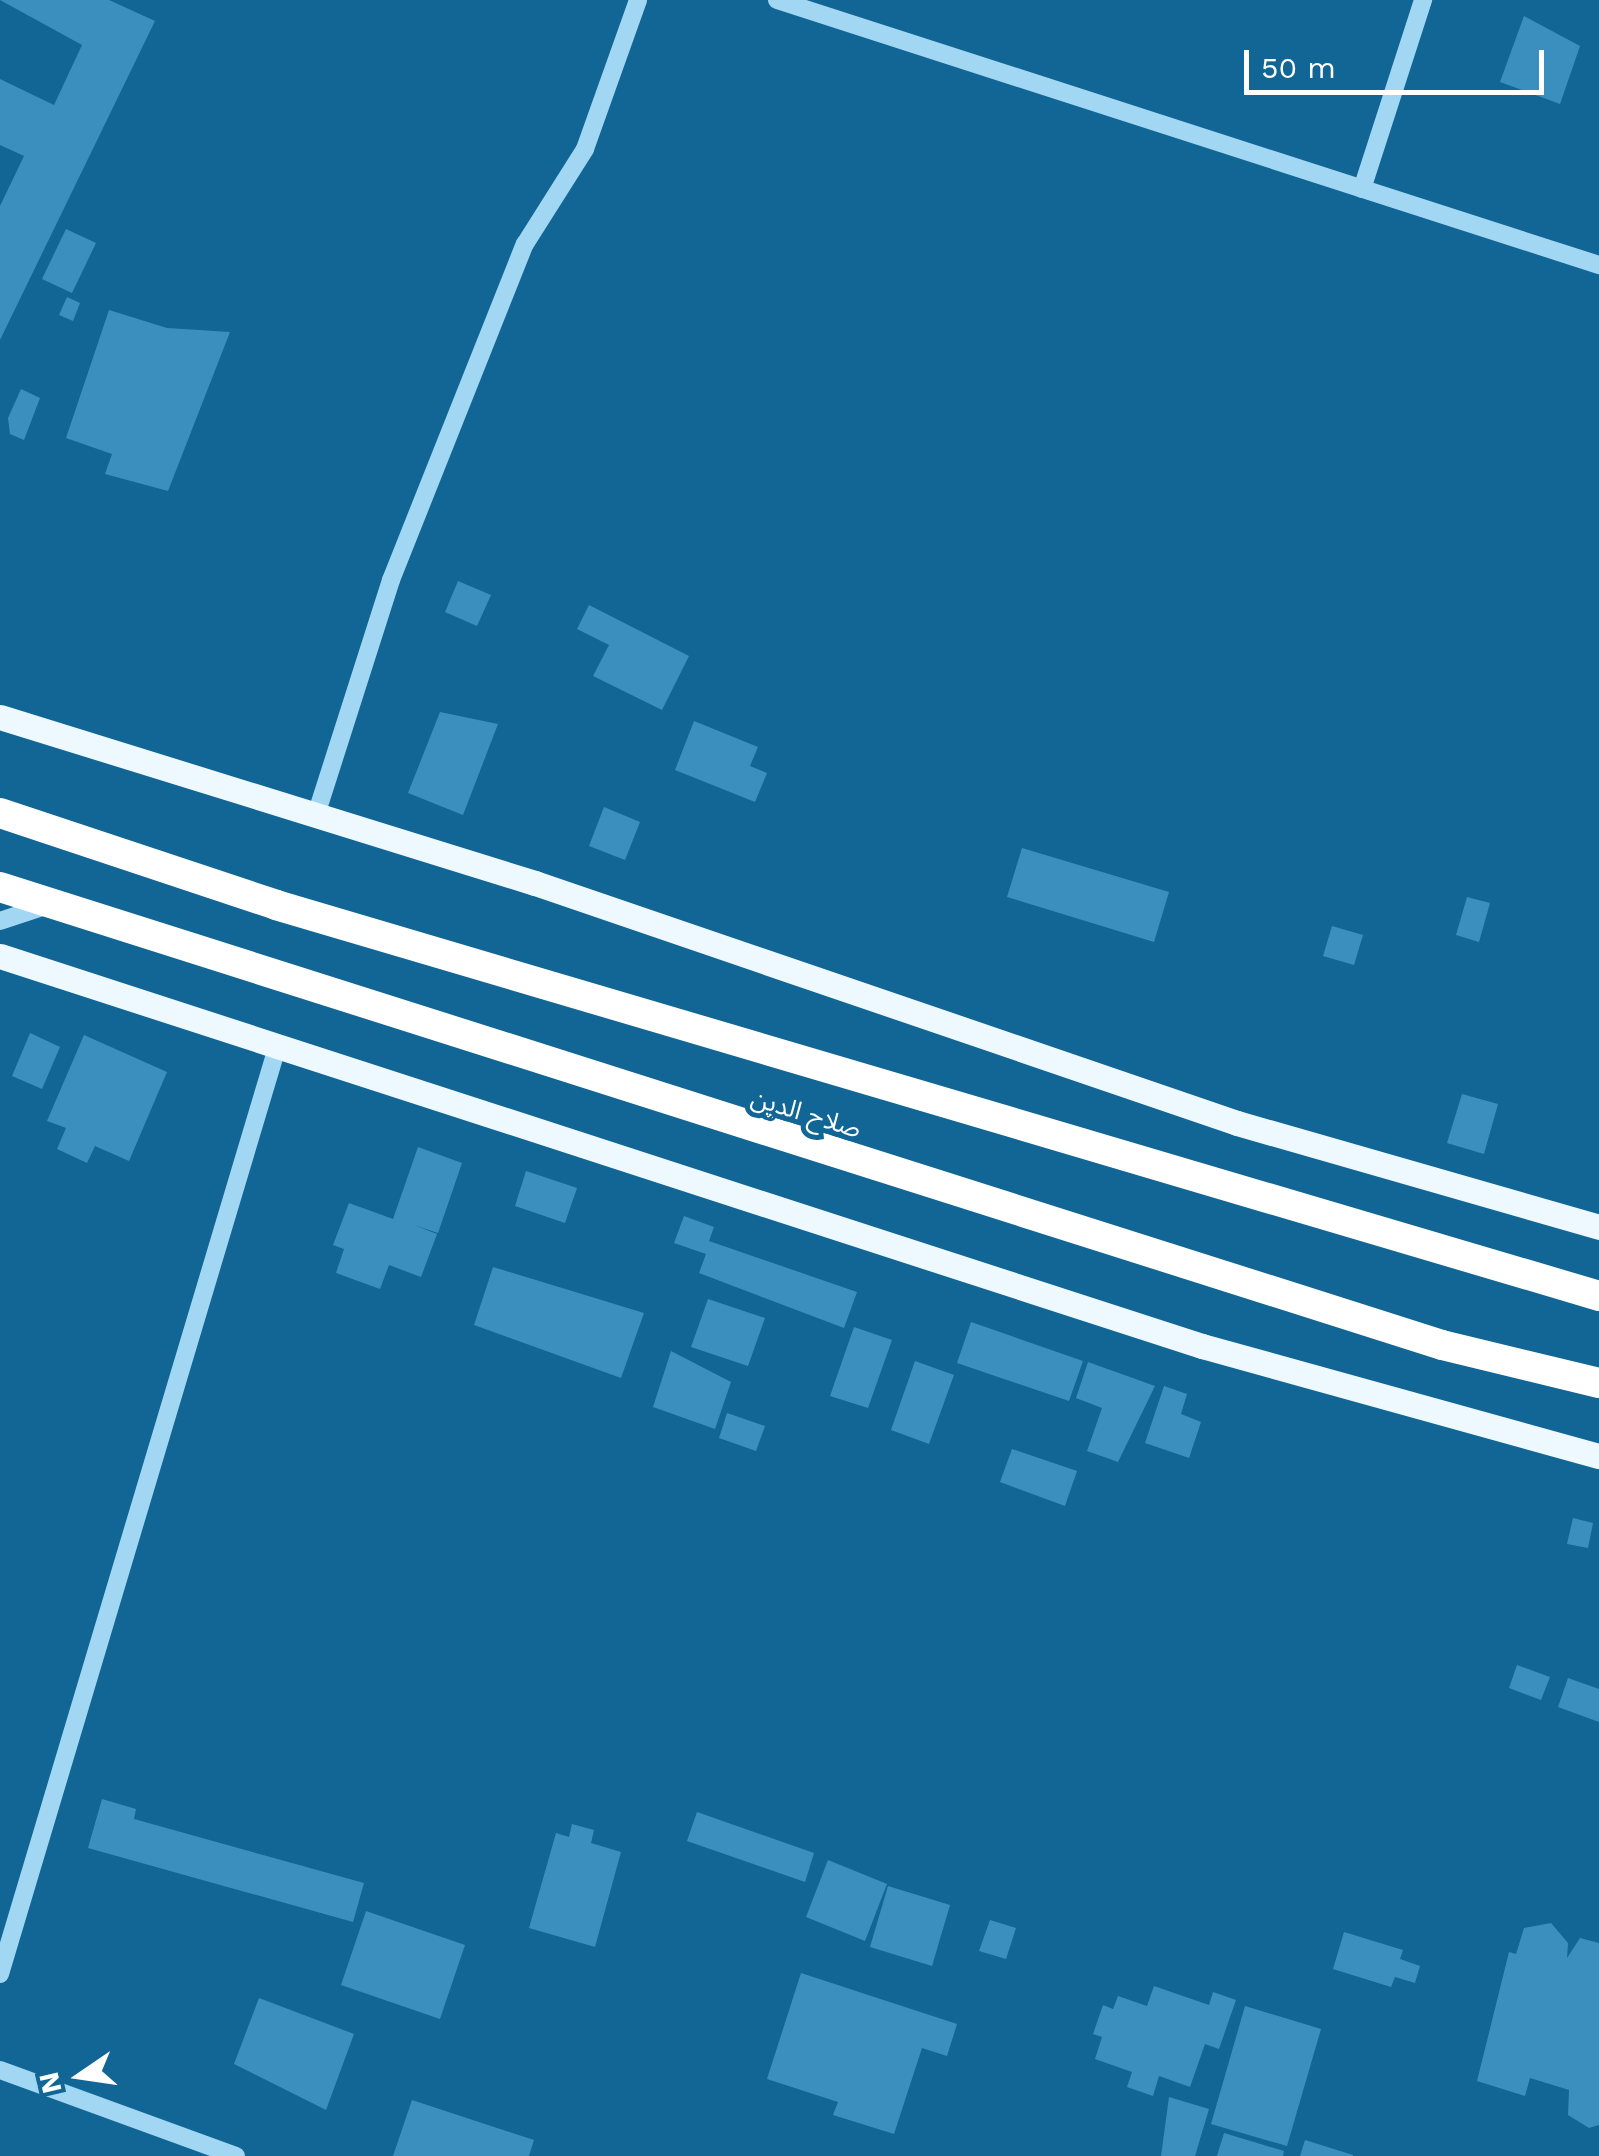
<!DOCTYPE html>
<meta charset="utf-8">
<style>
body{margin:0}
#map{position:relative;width:1599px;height:2156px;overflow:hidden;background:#116696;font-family:"Work Sans","Noto Sans Arabic",sans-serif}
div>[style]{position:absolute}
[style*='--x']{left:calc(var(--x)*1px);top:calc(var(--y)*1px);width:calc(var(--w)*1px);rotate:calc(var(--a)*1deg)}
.building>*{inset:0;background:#3a8fbe}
.minor>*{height:18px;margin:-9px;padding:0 9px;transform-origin:9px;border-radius:9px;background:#a1d7f3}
.major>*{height:25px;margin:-12.5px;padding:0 12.5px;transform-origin:12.5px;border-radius:12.5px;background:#edf8ff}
.highway>*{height:30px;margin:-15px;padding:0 15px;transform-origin:15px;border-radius:15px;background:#fff}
span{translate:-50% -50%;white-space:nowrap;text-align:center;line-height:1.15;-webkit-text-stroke:10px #116696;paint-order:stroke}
.street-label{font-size:25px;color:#fff}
.north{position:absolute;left:30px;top:2026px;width:100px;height:100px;-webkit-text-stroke:8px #116696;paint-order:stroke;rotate:257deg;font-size:28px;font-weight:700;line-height:40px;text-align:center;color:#fff}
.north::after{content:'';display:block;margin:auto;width:35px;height:45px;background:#fff;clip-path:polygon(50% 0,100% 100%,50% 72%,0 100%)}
.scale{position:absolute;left:1244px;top:50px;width:300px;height:45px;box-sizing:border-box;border:5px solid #fff;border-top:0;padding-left:12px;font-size:30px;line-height:35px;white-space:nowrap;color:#fff;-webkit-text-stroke:8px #116696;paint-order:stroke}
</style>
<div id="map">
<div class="building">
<div style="clip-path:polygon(0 0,109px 0,155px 21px,0 340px,0 206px,24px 156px,0 145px,0 79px,54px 105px,82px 45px)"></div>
<div style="clip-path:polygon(1524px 16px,1580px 46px,1560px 104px,1500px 82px)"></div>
<div style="clip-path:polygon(66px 229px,96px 243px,72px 293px,42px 279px)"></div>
<div style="clip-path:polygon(67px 297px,80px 303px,73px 321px,59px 315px)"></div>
<div style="clip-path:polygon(109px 310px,167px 328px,230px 332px,168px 491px,105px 474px,112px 454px,66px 438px)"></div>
<div style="clip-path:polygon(21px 389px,40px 398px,24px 440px,10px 434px,8px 418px)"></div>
<div style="clip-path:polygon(458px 581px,491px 595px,477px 626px,445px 612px)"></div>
<div style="clip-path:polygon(589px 605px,689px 656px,662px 710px,593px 676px,609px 645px,577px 629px)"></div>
<div style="clip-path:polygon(440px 712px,498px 724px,463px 815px,408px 793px)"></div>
<div style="clip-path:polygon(694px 721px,758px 747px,750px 766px,767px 773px,755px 802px,675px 770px)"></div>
<div style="clip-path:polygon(604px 807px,640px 822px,625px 860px,589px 846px)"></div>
<div style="clip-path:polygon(1022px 848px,1169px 892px,1154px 942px,1007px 897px)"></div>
<div style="clip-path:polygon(1467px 897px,1490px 903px,1479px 942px,1456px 935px)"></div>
<div style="clip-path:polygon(1332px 926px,1363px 935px,1354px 965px,1323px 956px)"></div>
<div style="clip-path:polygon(30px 1033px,60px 1047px,42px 1089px,12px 1076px)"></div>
<div style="clip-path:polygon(84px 1035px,167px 1072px,129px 1161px,95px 1146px,87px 1163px,57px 1149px,66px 1128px,47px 1121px)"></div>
<div style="clip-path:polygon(1462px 1094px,1498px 1104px,1484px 1154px,1447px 1143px)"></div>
<div style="clip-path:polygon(418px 1147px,462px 1163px,438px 1233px,414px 1225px,437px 1234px,421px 1277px,389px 1265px,380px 1289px,336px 1273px,344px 1249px,333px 1245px,349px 1203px,393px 1219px)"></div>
<div style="clip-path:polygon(526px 1171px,577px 1188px,565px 1223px,515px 1206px)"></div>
<div style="clip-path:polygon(684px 1216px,714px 1227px,709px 1241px,857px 1292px,844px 1328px,699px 1273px,706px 1254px,674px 1243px)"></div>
<div style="clip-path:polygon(493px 1267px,644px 1313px,621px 1378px,474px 1325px)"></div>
<div style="clip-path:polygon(708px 1299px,765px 1318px,748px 1366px,691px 1347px)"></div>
<div style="clip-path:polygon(971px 1322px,1083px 1361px,1069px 1401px,957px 1363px)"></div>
<div style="clip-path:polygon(854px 1327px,892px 1340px,868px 1408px,830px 1396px)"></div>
<div style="clip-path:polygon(671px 1351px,731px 1382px,715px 1429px,653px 1407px)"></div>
<div style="clip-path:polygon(915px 1361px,954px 1375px,929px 1444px,891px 1430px)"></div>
<div style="clip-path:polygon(1088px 1362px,1155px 1386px,1118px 1462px,1087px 1451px,1102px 1408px,1076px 1398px)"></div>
<div style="clip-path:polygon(1164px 1386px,1187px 1394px,1181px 1414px,1201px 1422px,1189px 1458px,1145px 1443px)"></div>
<div style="clip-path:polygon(727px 1413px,765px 1426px,756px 1451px,719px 1438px)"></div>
<div style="clip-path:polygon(1012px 1449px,1077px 1471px,1065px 1506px,1000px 1482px)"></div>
<div style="clip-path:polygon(1573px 1518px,1593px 1523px,1588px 1548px,1567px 1544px)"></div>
<div style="clip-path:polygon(1517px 1665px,1550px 1677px,1541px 1700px,1509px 1688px)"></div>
<div style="clip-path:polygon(1568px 1678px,1599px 1689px,1599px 1722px,1558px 1707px)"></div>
<div style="clip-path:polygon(102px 1799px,136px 1809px,134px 1819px,364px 1883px,353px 1922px,88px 1848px)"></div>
<div style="clip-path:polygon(697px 1812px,814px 1853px,805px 1882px,687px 1841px)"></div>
<div style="clip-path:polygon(572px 1824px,594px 1830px,591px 1843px,621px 1852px,595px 1947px,529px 1928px,556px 1833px,569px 1837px)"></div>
<div style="clip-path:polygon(828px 1860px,887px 1884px,865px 1941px,806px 1917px)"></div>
<div style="clip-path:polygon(888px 1886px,950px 1905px,932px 1966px,870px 1947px)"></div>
<div style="clip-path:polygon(366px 1911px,465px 1945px,440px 2019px,341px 1985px)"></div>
<div style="clip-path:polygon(990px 1920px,1016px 1928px,1006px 1959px,979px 1951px)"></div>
<div style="clip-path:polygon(1551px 1923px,1568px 1943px,1567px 1958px,1580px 1938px,1599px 1943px,1599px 2125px,1589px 2128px,1568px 2115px,1569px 2090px,1530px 2078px,1525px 2096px,1477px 2081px,1509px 1952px,1516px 1954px,1524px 1928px)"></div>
<div style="clip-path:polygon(1344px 1932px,1403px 1950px,1400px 1959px,1420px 1966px,1415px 1983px,1395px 1977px,1391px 1987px,1333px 1969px)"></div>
<div style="clip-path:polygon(801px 1973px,957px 2024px,947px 2056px,922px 2048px,894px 2134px,833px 2115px,838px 2102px,767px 2079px)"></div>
<div style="clip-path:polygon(1154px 1986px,1209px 2005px,1213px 1992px,1236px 2000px,1219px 2049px,1205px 2044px,1190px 2087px,1159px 2076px,1153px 2096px,1127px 2087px,1132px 2072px,1095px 2059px,1102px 2037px,1093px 2034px,1103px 2005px,1113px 2009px,1118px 1996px,1147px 2006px)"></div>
<div style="clip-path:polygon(259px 1998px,354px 2034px,326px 2110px,234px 2064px)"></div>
<div style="clip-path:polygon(1245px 2006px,1321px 2029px,1287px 2146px,1211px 2124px)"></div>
<div style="clip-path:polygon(1169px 2097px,1209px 2109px,1195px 2156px,1161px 2156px)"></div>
<div style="clip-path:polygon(412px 2100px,534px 2140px,529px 2156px,393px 2156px)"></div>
<div style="clip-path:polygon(1224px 2133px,1284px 2151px,1283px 2156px,1217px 2156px)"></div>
<div style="clip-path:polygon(1305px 2140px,1353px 2155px,1353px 2156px,1300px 2156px)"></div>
</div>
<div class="minor">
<div style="--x:777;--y:0;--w:864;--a:17.87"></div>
<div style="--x:1362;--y:189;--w:199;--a:-72.1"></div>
<div style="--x:316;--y:815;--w:247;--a:-72.3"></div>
<div style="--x:391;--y:580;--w:362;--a:-68.3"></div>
<div style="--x:525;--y:244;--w:112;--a:-57.7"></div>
<div style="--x:585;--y:149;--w:158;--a:-70.4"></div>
<div style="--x:0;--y:921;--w:51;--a:-18.4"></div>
<div style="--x:0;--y:1974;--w:963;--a:-73.35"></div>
<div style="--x:0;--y:2070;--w:251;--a:20"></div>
</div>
<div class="major">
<div style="--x:0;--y:717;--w:560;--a:17.24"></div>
<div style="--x:535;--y:883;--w:742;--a:18.87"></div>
<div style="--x:1237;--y:1123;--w:377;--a:16"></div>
<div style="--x:0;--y:956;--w:1264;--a:17.98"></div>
<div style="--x:1202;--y:1346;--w:412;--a:15.5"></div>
</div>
<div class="highway">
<div style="--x:0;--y:813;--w:291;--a:18.4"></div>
<div style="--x:276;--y:905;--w:1380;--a:16.46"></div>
<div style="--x:0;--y:887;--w:1513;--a:17.62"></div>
<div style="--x:1442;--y:1345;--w:162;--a:13.6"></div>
</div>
<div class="street-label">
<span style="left:806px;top:1114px;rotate:17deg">صلاح الدين</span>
</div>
<div class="north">N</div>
<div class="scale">50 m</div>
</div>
